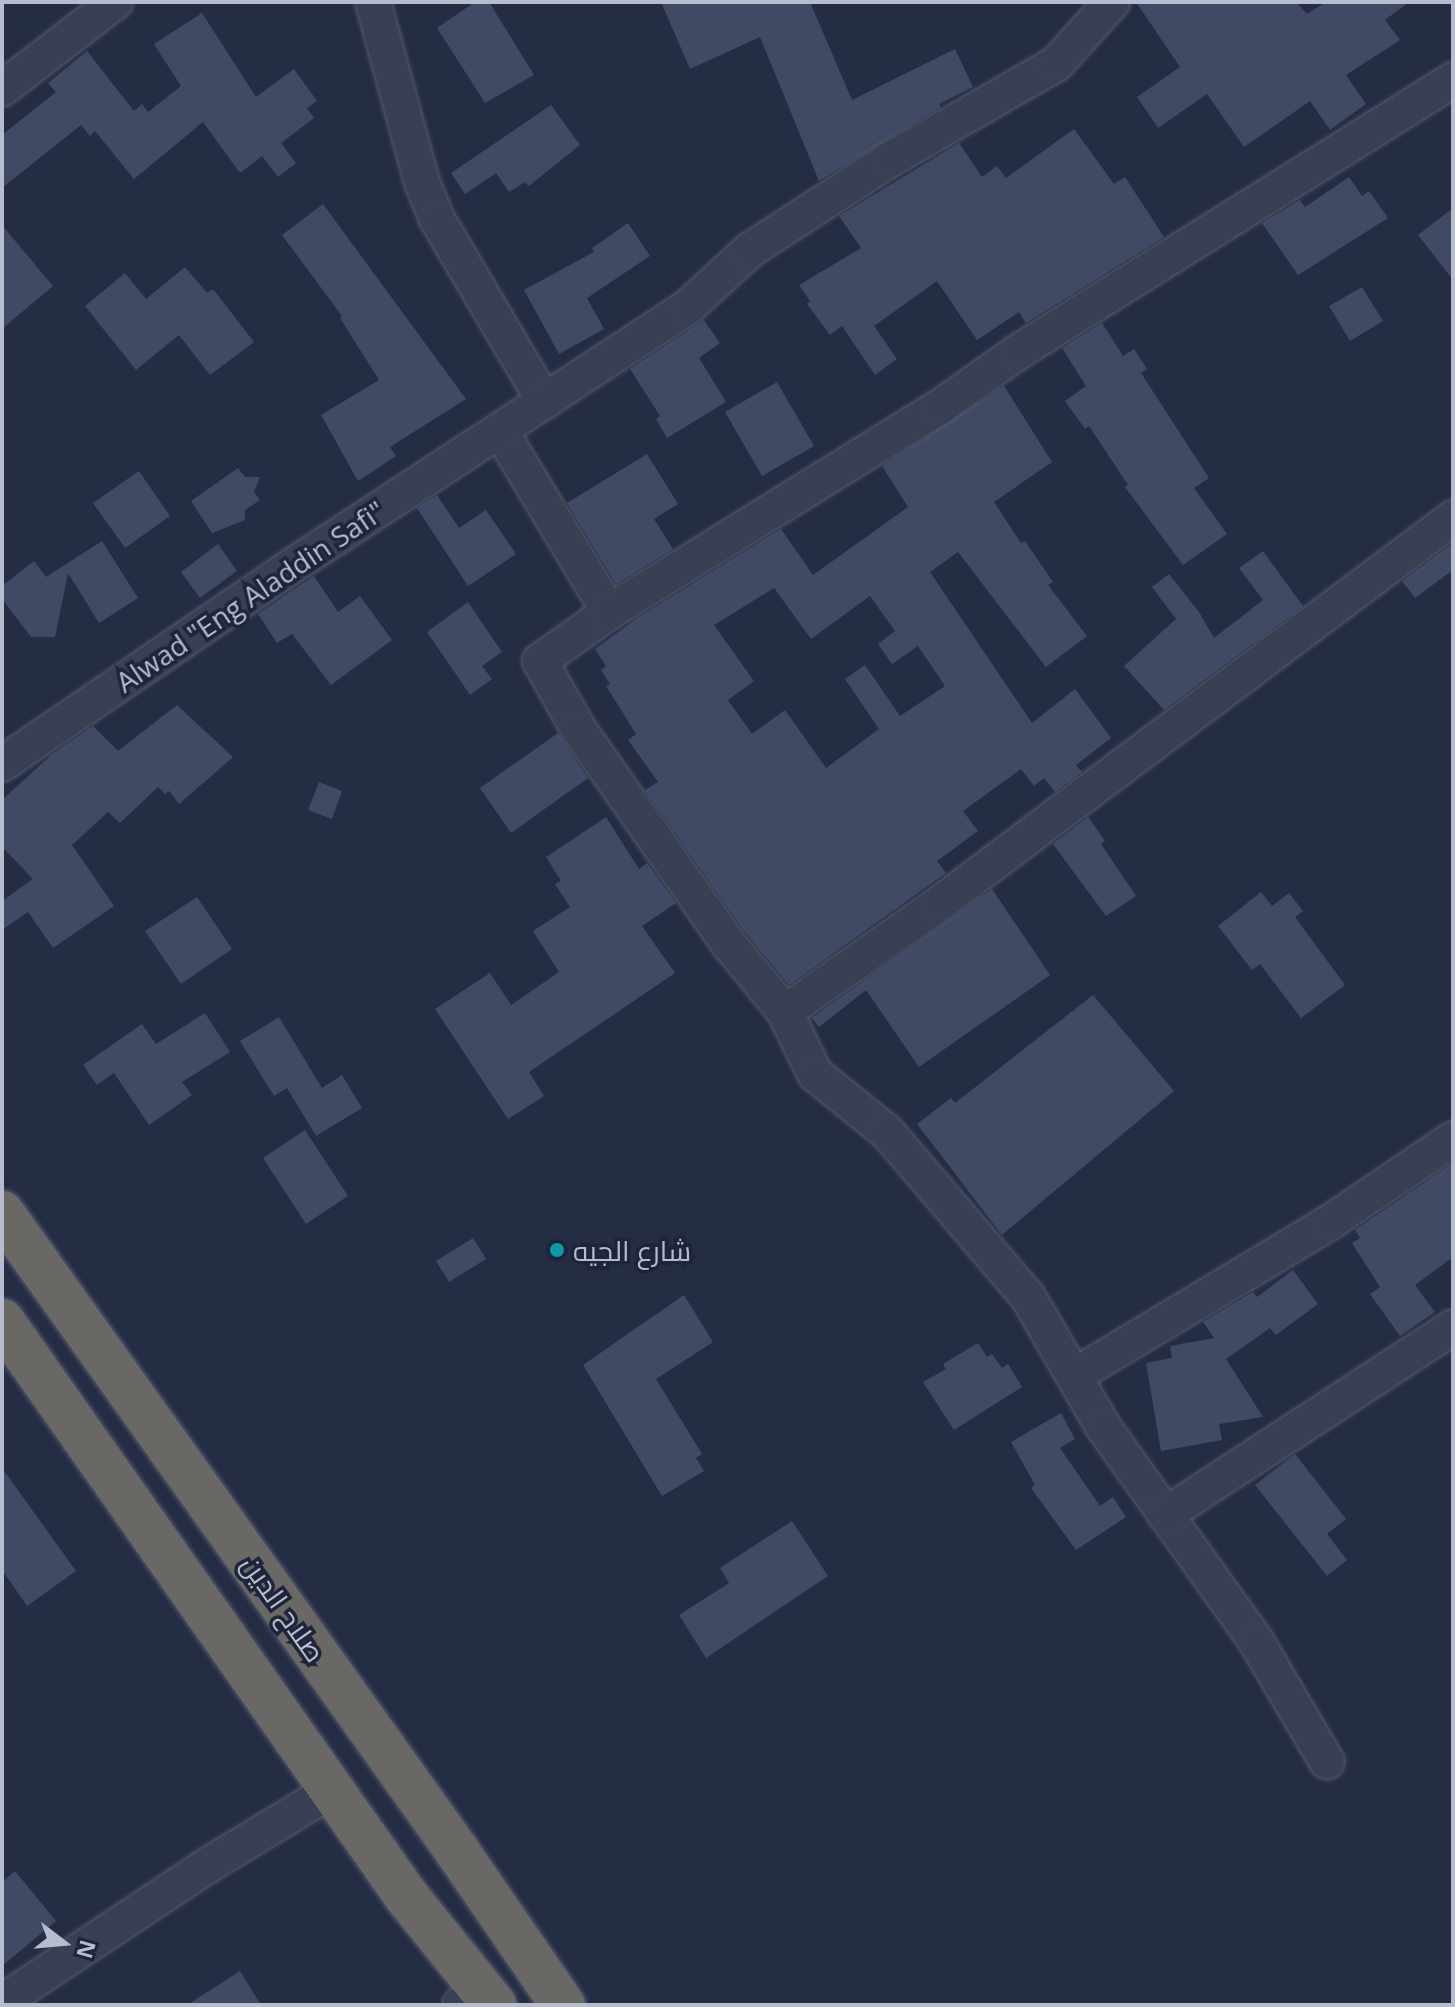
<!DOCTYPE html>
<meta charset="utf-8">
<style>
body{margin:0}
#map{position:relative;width:1455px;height:2007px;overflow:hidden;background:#252d45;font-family:"Open Sans",Cairo,sans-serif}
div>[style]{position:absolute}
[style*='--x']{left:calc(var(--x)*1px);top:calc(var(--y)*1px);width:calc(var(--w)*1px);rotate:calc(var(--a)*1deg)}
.building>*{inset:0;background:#414a65}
.roads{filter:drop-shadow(0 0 2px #555b6f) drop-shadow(0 0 2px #555b6f)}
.minor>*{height:34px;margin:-17px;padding:0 17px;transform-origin:17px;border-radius:17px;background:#394054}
.trunk>*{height:44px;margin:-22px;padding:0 22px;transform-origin:22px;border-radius:22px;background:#696865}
.dots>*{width:22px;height:22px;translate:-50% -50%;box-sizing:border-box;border:4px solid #1e243a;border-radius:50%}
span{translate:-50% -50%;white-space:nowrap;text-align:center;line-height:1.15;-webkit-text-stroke:7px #1e243a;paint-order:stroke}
.street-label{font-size:28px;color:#b7bcce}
.poi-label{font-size:28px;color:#b7bcce}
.left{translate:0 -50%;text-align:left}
.frame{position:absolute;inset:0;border:4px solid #b7bcce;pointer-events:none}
.north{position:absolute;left:24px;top:1903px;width:80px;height:80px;-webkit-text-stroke:6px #1e243a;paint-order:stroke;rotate:106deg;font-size:22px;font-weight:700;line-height:32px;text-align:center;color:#b7bcce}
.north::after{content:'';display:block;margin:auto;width:28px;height:36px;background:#b7bcce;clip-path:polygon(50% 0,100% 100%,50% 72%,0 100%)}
</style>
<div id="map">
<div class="building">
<div style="clip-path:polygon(475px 2px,489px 2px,534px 75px,485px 103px,437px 28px)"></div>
<div style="clip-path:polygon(661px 2px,810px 2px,852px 100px,955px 49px,973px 87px,939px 104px,941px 107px,819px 181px,760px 37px,690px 69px)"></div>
<div style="clip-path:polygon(1136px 2px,1296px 2px,1307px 14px,1326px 2px,1409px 2px,1385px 20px,1400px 40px,1346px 75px,1366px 104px,1330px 130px,1310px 101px,1244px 147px,1207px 94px,1158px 128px,1137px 97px,1180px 67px)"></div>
<div style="clip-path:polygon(202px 13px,256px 97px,294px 69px,317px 101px,307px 108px,314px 118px,281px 143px,296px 163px,278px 177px,262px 156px,240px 173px,203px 122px,134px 179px,95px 131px,90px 136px,81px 125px,2px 188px,2px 135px,56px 92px,48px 83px,87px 51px,134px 111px,142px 104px,148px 112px,181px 86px,154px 44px)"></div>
<div style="clip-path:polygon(551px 105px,580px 145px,529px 186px,525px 182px,509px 192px,496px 173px,465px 194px,451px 173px)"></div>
<div style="clip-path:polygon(1074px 129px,1114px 184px,1125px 177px,1164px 237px,1026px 323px,1019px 312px,977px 340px,937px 281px,874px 326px,897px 359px,875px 375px,842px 326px,830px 335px,807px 304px,810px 301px,799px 285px,861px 248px,839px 216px,959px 143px,982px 177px,997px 166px,1006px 178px)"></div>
<div style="clip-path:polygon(1349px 177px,1362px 196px,1369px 191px,1388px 218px,1298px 275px,1262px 223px,1300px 200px,1305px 207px)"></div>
<div style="clip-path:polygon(323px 204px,466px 399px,390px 447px,396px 456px,358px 481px,321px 415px,379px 380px,340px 318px,342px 316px,282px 235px)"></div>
<div style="clip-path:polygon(1453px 208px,1453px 280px,1418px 235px)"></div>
<div style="clip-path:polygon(628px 223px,650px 256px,587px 298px,604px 329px,559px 354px,524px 290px,594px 252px,592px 248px)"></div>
<div style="clip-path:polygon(2px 225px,53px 286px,2px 329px)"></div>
<div style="clip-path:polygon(185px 267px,207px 293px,213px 289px,254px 342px,210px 375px,179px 335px,136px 370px,85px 306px,125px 273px,146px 299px)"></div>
<div style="clip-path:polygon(1362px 287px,1383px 321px,1350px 341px,1329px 306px)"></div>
<div style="clip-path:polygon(704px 320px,720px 343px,699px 358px,726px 402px,667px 438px,656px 419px,660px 416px,630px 369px)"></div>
<div style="clip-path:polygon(1102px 323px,1123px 356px,1134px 349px,1147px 369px,1141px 373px,1209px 478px,1194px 488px,1227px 534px,1183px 565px,1125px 487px,1128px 485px,1089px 426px,1085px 429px,1065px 401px,1086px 386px,1062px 348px)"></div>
<div style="clip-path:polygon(777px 382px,814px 446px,762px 476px,725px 412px)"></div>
<div style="clip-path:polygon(evenodd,1004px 386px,1052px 462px,994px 502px,1021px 543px,1025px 541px,1053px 582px,1048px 585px,1087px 636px,1046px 667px,958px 552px,930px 572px,1032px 723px,1075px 689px,1111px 738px,1076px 765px,1082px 772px,1055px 792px,1044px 778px,1034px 786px,1021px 769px,963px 811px,978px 831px,937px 861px,946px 873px,789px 985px,744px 931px,645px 790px,658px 782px,628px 740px,636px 734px,606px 686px,610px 684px,601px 670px,606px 666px,595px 649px,636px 619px,781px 529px,813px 575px,908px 507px,882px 466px,1004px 386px,774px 588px,811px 639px,870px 596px,895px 631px,878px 644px,892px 664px,918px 646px,945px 686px,900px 716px,865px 665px,845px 679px,879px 729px,826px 768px,785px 710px,752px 734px,728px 700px,754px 681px,714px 625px,774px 588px)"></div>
<div style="clip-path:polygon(647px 454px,678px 504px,654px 519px,673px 549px,616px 584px,567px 503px)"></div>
<div style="clip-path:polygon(238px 468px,245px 477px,260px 477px,254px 492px,260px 500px,245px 510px,245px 520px,212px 533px,191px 501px)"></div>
<div style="clip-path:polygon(139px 471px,170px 516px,125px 548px,93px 503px)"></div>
<div style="clip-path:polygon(437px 495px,459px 528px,486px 510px,516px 554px,468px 586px,417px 508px)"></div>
<div style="clip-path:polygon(102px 541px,138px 598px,99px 623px,68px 573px,55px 637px,31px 637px,2px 599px,2px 586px,34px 561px,46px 577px)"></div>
<div style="clip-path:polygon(1453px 543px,1453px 570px,1415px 598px,1402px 581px)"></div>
<div style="clip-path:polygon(218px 544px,237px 571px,200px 598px,181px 572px)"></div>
<div style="clip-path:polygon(1263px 551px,1303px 606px,1164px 710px,1124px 666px,1176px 619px,1152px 587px,1169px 574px,1199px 612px,1214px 638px,1263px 600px,1239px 568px)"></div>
<div style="clip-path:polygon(314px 576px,338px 612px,360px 596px,392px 640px,331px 685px,292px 634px,277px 643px,258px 614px)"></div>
<div style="clip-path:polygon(468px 602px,502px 652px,482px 666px,492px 679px,470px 695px,427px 632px)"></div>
<div style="clip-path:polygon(177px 705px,233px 757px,179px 804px,169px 791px,165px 794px,158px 787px,120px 823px,108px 812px,72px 845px,114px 906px,53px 948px,28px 912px,2px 930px,2px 901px,33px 879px,2px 847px,2px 800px,51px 755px,93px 726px,118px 751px)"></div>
<div style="clip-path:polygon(558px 733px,588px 778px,511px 833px,480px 788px)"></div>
<div style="clip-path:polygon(319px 782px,342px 791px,332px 819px,308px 810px)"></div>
<div style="clip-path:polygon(606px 817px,639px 869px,647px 863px,676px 903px,642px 926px,675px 973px,529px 1072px,544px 1096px,508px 1119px,435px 1009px,490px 973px,511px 1005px,559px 972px,533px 931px,570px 907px,555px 884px,561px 881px,546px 857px)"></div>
<div style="clip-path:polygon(1088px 817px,1105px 841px,1101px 844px,1136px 896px,1106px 916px,1053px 844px)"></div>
<div style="clip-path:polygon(992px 889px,1050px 975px,919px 1067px,866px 990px,819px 1027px,812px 1018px)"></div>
<div style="clip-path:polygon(1261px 892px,1272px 906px,1289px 893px,1303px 911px,1295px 917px,1345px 985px,1301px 1018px,1260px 964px,1252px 970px,1218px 926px)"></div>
<div style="clip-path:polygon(197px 897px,232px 949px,181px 984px,145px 931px)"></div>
<div style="clip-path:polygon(1093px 995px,1174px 1091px,1002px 1235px,917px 1124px,951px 1098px,955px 1103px)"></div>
<div style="clip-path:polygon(205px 1013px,230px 1052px,182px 1082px,192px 1095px,149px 1125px,114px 1073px,97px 1085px,83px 1065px,142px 1024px,156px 1044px)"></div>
<div style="clip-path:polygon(279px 1017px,322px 1088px,342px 1075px,362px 1108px,316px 1136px,287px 1088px,274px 1096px,240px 1041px)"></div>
<div style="clip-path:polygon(305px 1130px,348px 1196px,306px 1224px,263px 1158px)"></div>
<div style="clip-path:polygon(1453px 1163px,1453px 1257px,1415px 1285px,1435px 1312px,1400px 1336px,1370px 1294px,1380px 1287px,1352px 1243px,1360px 1238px,1355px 1230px)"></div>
<div style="clip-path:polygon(473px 1238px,486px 1259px,449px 1282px,436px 1261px)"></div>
<div style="clip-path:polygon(1293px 1270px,1318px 1304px,1276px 1335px,1270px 1328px,1226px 1359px,1263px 1417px,1219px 1424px,1222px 1440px,1161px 1451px,1146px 1363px,1172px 1358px,1170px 1346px,1214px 1338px,1203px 1322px,1253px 1292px,1257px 1297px)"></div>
<div style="clip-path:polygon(684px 1295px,713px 1342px,656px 1379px,702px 1454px,696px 1458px,704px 1471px,662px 1496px,583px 1365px)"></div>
<div style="clip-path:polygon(978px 1343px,987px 1357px,992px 1354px,1002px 1368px,1008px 1364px,1022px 1387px,954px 1430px,923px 1382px,946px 1369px,943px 1364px)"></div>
<div style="clip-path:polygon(1061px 1413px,1075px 1439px,1060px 1448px,1100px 1506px,1113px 1497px,1126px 1517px,1076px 1550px,1031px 1488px,1035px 1485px,1011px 1442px)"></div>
<div style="clip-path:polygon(1295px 1454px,1346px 1519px,1327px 1534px,1347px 1560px,1327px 1576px,1255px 1485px)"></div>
<div style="clip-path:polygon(2px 1468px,76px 1571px,27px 1606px,2px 1570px)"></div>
<div style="clip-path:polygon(792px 1521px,828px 1576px,706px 1658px,679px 1615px,729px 1583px,720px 1568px)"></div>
<div style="clip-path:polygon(15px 1871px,56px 1921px,2px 1966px,2px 1882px)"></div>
<div style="clip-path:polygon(240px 1971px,261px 2005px,187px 2005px)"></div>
</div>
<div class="roads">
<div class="minor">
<div style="--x:373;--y:2;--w:187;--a:74.8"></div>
<div style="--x:422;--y:182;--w:40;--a:68"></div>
<div style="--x:437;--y:219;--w:212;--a:59.5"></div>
<div style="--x:2;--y:89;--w:143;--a:-37.6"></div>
<div style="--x:501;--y:432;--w:210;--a:59"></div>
<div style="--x:609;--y:612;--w:85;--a:144.6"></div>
<div style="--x:540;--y:661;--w:79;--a:60.5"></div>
<div style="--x:579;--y:730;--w:260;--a:55"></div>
<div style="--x:728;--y:943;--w:89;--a:50.4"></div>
<div style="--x:785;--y:1012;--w:69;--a:64.2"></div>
<div style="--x:815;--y:1074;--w:92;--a:38.9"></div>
<div style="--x:887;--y:1132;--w:217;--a:49.5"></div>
<div style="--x:1028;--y:1297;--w:151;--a:59.9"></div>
<div style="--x:1104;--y:1428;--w:262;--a:54.5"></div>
<div style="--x:1256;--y:1641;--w:140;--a:59.6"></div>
<div style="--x:609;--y:612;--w:389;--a:-31.8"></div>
<div style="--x:940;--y:407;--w:95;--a:-35.2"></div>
<div style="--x:1018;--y:352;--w:513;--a:-32.02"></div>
<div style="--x:2;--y:764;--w:364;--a:-34.3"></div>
<div style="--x:303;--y:559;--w:460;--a:-33.2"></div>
<div style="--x:688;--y:307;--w:84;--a:-42.6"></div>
<div style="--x:750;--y:250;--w:166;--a:-32.9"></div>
<div style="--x:889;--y:160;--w:193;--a:-29.9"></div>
<div style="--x:1056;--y:64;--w:84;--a:-47.9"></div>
<div style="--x:785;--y:1012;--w:188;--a:-35"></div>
<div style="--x:939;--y:904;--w:643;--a:-36.91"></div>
<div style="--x:1074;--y:1376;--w:301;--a:-31"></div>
<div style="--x:1332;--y:1221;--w:146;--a:-34.1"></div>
<div style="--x:1165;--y:1515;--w:344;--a:-33.1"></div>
<div style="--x:2;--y:2002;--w:250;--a:-33.6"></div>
<div style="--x:210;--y:1864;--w:143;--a:-31.2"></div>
<div style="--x:460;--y:2005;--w:28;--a:-30"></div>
</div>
<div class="trunk">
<div style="--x:2;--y:1213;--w:784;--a:54.5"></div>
<div style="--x:457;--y:1851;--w:187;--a:55.5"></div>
<div style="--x:2;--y:1321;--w:704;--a:54.89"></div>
<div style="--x:407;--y:1897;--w:139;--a:51.1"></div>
</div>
</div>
<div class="dots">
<div style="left:557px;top:1250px;background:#0f9aa8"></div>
</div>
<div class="street-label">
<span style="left:250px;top:596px;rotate:-34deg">Alwad "Eng Aladdin Safi"</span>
<span style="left:284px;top:1608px;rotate:55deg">صلاح الدين</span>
</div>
<div class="poi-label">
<span class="left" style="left:573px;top:1250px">شارع الجيه</span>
</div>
<div class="frame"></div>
<div class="north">N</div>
</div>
